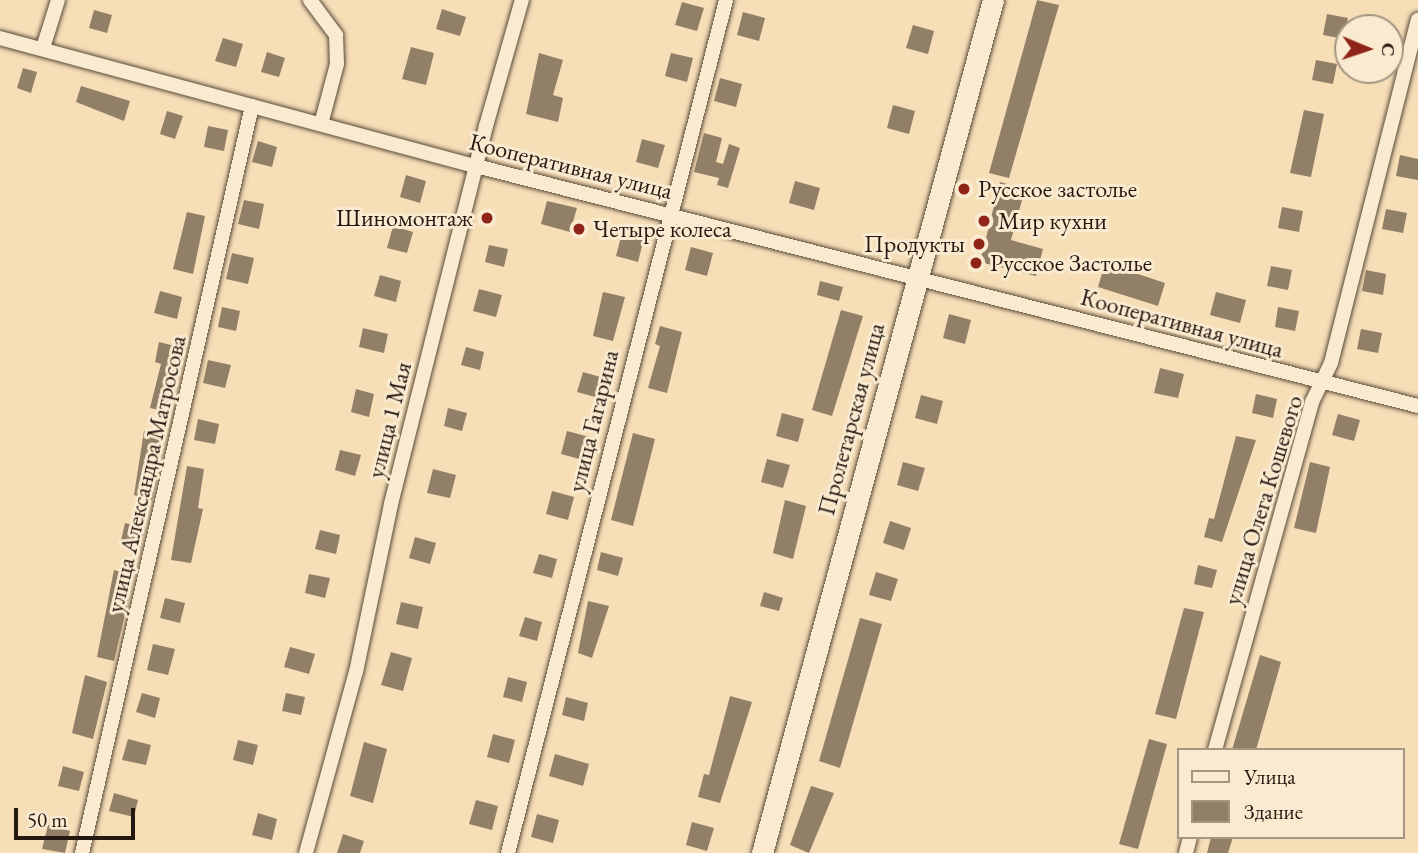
<!DOCTYPE html>
<meta charset="utf-8">
<style>
body{margin:0}
#map{position:relative;width:1418px;height:853px;overflow:hidden;background:#f6deb7;font-family:"EB Garamond",serif}
div>[style]{position:absolute}
[style*='--x']{left:calc(var(--x)*1px);top:calc(var(--y)*1px);width:calc(var(--w)*1px);rotate:calc(var(--a)*1deg)}
.building>*{inset:0;background:#927f67}
.roads{filter:drop-shadow(0 0 2px #594a3a) drop-shadow(0 0 2px #594a3a)}
.street>*{height:14px;margin:-7px;padding:0 7px;transform-origin:7px;border-radius:7px;background:#f9ead0}
.secondary>*{height:21px;margin:-10.5px;padding:0 10.5px;transform-origin:10.5px;border-radius:10.5px;background:#f9ead0}
.dots>*{width:19px;height:19px;translate:-50% -50%;box-sizing:border-box;border:4px solid #f9ead0;border-radius:50%}
span{translate:-50% -50%;white-space:nowrap;text-align:center;line-height:1.15;-webkit-text-stroke:6px #f9ead0;paint-order:stroke}
.street-label{font-size:24px;color:#251810}
.poi-label{font-size:24px;color:#251810}
.left{translate:0 -50%;text-align:left}
.right{translate:-100% -50%;text-align:right}
.legend{position:absolute;left:1177px;top:748px;width:228px;height:91px;box-sizing:border-box;background:#f9ead0;border:2px solid #a49683;margin:0;padding:9px 12px;list-style:none;font-size:21px;color:#251810}
.legend li{display:flex;align-items:center;gap:14px;height:35px}
.legend b{width:35px;border:2px solid #a49683}
.north{position:absolute;left:1334px;top:14px;width:70px;height:70px;box-sizing:border-box;background:#f9ead0;border:2px solid #a49683;border-radius:50%;rotate:92deg;font-size:19px;font-weight:700;line-height:28px;text-align:center;color:#251810}
.north::after{content:'';display:block;margin:auto;width:24px;height:32px;background:#8f2418;clip-path:polygon(50% 0,100% 100%,50% 72%,0 100%)}
.scale{position:absolute;left:14px;top:808px;width:121px;height:32px;box-sizing:border-box;border:4px solid #251810;border-top:0;padding-left:9px;font-size:21px;line-height:24px;white-space:nowrap;color:#251810;-webkit-text-stroke:5px #f9ead0;paint-order:stroke}
</style>
<div id="map">
<div class="building">
<div style="clip-path:polygon(1037px 0,1059px 5px,1009px 178px,989px 173px)"></div>
<div style="clip-path:polygon(682px 2px,704px 8px,697px 31px,675px 25px)"></div>
<div style="clip-path:polygon(442px 9px,466px 17px,460px 36px,436px 29px)"></div>
<div style="clip-path:polygon(94px 10px,112px 15px,107px 33px,89px 28px)"></div>
<div style="clip-path:polygon(743px 12px,765px 18px,759px 41px,737px 35px)"></div>
<div style="clip-path:polygon(1327px 14px,1348px 18px,1344px 39px,1323px 35px)"></div>
<div style="clip-path:polygon(913px 25px,934px 31px,928px 54px,906px 48px)"></div>
<div style="clip-path:polygon(223px 38px,243px 44px,236px 67px,215px 61px)"></div>
<div style="clip-path:polygon(411px 47px,434px 53px,426px 85px,402px 79px)"></div>
<div style="clip-path:polygon(267px 52px,285px 58px,279px 77px,261px 72px)"></div>
<div style="clip-path:polygon(539px 53px,563px 60px,553px 95px,563px 98px,558px 122px,526px 114px)"></div>
<div style="clip-path:polygon(671px 53px,693px 58px,687px 82px,665px 76px)"></div>
<div style="clip-path:polygon(1316px 60px,1337px 64px,1333px 84px,1312px 80px)"></div>
<div style="clip-path:polygon(23px 68px,37px 72px,31px 93px,17px 88px)"></div>
<div style="clip-path:polygon(720px 78px,742px 84px,736px 107px,714px 101px)"></div>
<div style="clip-path:polygon(81px 86px,130px 101px,124px 121px,76px 102px)"></div>
<div style="clip-path:polygon(893px 105px,915px 111px,909px 134px,887px 128px)"></div>
<div style="clip-path:polygon(1304px 110px,1324px 114px,1311px 177px,1290px 173px)"></div>
<div style="clip-path:polygon(167px 111px,183px 116px,175px 139px,160px 134px)"></div>
<div style="clip-path:polygon(208px 126px,228px 130px,224px 151px,204px 147px)"></div>
<div style="clip-path:polygon(704px 133px,722px 138px,716px 162px,723px 164px,729px 144px,740px 148px,728px 188px,717px 185px,719px 178px,694px 172px)"></div>
<div style="clip-path:polygon(642px 139px,665px 145px,658px 168px,636px 162px)"></div>
<div style="clip-path:polygon(258px 141px,277px 147px,272px 167px,252px 162px)"></div>
<div style="clip-path:polygon(1400px 155px,1418px 159px,1418px 180px,1396px 176px)"></div>
<div style="clip-path:polygon(406px 175px,426px 181px,420px 203px,400px 197px)"></div>
<div style="clip-path:polygon(795px 181px,820px 188px,814px 210px,789px 203px)"></div>
<div style="clip-path:polygon(1000px 182px,1025px 189px,1011px 240px,1043px 249px,1036px 276px,980px 262px)"></div>
<div style="clip-path:polygon(244px 200px,264px 204px,259px 229px,238px 224px)"></div>
<div style="clip-path:polygon(547px 201px,577px 208px,570px 232px,541px 224px)"></div>
<div style="clip-path:polygon(1282px 207px,1303px 211px,1299px 232px,1278px 228px)"></div>
<div style="clip-path:polygon(1386px 209px,1407px 213px,1403px 233px,1382px 229px)"></div>
<div style="clip-path:polygon(187px 212px,205px 216px,193px 274px,173px 269px)"></div>
<div style="clip-path:polygon(393px 226px,413px 232px,407px 253px,387px 248px)"></div>
<div style="clip-path:polygon(622px 233px,644px 238px,638px 262px,616px 256px)"></div>
<div style="clip-path:polygon(489px 245px,508px 249px,504px 267px,485px 262px)"></div>
<div style="clip-path:polygon(691px 247px,713px 253px,707px 276px,685px 270px)"></div>
<div style="clip-path:polygon(232px 253px,254px 258px,248px 284px,226px 279px)"></div>
<div style="clip-path:polygon(1105px 263px,1165px 283px,1158px 306px,1098px 287px)"></div>
<div style="clip-path:polygon(1271px 266px,1292px 270px,1288px 290px,1267px 286px)"></div>
<div style="clip-path:polygon(1366px 270px,1386px 274px,1383px 295px,1362px 291px)"></div>
<div style="clip-path:polygon(380px 275px,401px 281px,396px 302px,374px 296px)"></div>
<div style="clip-path:polygon(820px 281px,843px 287px,839px 301px,817px 295px)"></div>
<div style="clip-path:polygon(479px 289px,502px 295px,496px 317px,473px 311px)"></div>
<div style="clip-path:polygon(160px 291px,182px 297px,177px 319px,154px 313px)"></div>
<div style="clip-path:polygon(603px 292px,625px 297px,613px 341px,593px 336px)"></div>
<div style="clip-path:polygon(1216px 292px,1246px 300px,1240px 323px,1210px 315px)"></div>
<div style="clip-path:polygon(222px 307px,240px 311px,236px 331px,218px 327px)"></div>
<div style="clip-path:polygon(1278px 307px,1299px 311px,1295px 331px,1275px 327px)"></div>
<div style="clip-path:polygon(841px 310px,863px 316px,832px 416px,812px 410px)"></div>
<div style="clip-path:polygon(949px 314px,971px 320px,965px 344px,943px 338px)"></div>
<div style="clip-path:polygon(660px 326px,682px 332px,667px 393px,648px 388px,660px 346px,655px 344px)"></div>
<div style="clip-path:polygon(363px 328px,388px 334px,384px 353px,359px 347px)"></div>
<div style="clip-path:polygon(1361px 329px,1382px 333px,1378px 353px,1357px 349px)"></div>
<div style="clip-path:polygon(159px 342px,179px 347px,168px 412px,150px 408px,161px 364px,155px 362px)"></div>
<div style="clip-path:polygon(466px 347px,484px 352px,480px 370px,461px 365px)"></div>
<div style="clip-path:polygon(208px 360px,231px 365px,225px 388px,203px 383px)"></div>
<div style="clip-path:polygon(1160px 368px,1184px 374px,1178px 398px,1154px 393px)"></div>
<div style="clip-path:polygon(583px 372px,604px 378px,599px 398px,577px 392px)"></div>
<div style="clip-path:polygon(356px 389px,374px 394px,369px 417px,351px 412px)"></div>
<div style="clip-path:polygon(1256px 394px,1277px 399px,1273px 418px,1252px 413px)"></div>
<div style="clip-path:polygon(921px 395px,943px 401px,937px 424px,915px 418px)"></div>
<div style="clip-path:polygon(448px 408px,467px 413px,462px 431px,444px 426px)"></div>
<div style="clip-path:polygon(782px 413px,804px 419px,798px 442px,776px 436px)"></div>
<div style="clip-path:polygon(1338px 414px,1360px 420px,1354px 441px,1332px 435px)"></div>
<div style="clip-path:polygon(198px 419px,219px 424px,215px 444px,194px 440px)"></div>
<div style="clip-path:polygon(144px 431px,162px 436px,151px 477px,157px 478px,152px 500px,134px 495px)"></div>
<div style="clip-path:polygon(567px 431px,589px 437px,583px 460px,561px 454px)"></div>
<div style="clip-path:polygon(633px 433px,655px 439px,633px 526px,611px 520px)"></div>
<div style="clip-path:polygon(1236px 436px,1256px 440px,1222px 542px,1204px 537px,1209px 518px,1214px 519px)"></div>
<div style="clip-path:polygon(340px 450px,361px 455px,355px 476px,335px 470px)"></div>
<div style="clip-path:polygon(767px 459px,790px 465px,783px 488px,761px 482px)"></div>
<div style="clip-path:polygon(903px 462px,925px 468px,918px 491px,897px 485px)"></div>
<div style="clip-path:polygon(1310px 462px,1330px 467px,1316px 533px,1294px 528px)"></div>
<div style="clip-path:polygon(187px 466px,204px 469px,198px 508px,203px 509px,191px 563px,171px 560px)"></div>
<div style="clip-path:polygon(433px 469px,456px 475px,450px 498px,427px 493px)"></div>
<div style="clip-path:polygon(552px 491px,574px 497px,568px 520px,546px 514px)"></div>
<div style="clip-path:polygon(785px 500px,806px 506px,793px 559px,773px 553px)"></div>
<div style="clip-path:polygon(890px 521px,911px 528px,904px 550px,883px 543px)"></div>
<div style="clip-path:polygon(125px 523px,145px 528px,140px 550px,120px 545px)"></div>
<div style="clip-path:polygon(320px 530px,340px 535px,336px 554px,315px 549px)"></div>
<div style="clip-path:polygon(415px 537px,436px 543px,430px 564px,409px 558px)"></div>
<div style="clip-path:polygon(601px 552px,623px 558px,618px 576px,597px 570px)"></div>
<div style="clip-path:polygon(539px 554px,557px 559px,552px 578px,533px 573px)"></div>
<div style="clip-path:polygon(1198px 565px,1217px 570px,1212px 588px,1194px 584px)"></div>
<div style="clip-path:polygon(114px 570px,134px 576px,114px 661px,97px 657px)"></div>
<div style="clip-path:polygon(876px 572px,898px 579px,891px 601px,869px 595px)"></div>
<div style="clip-path:polygon(309px 574px,330px 578px,325px 598px,305px 593px)"></div>
<div style="clip-path:polygon(764px 592px,783px 598px,779px 611px,760px 606px)"></div>
<div style="clip-path:polygon(165px 598px,185px 603px,180px 623px,160px 618px)"></div>
<div style="clip-path:polygon(588px 601px,609px 606px,592px 658px,578px 653px)"></div>
<div style="clip-path:polygon(401px 602px,423px 607px,418px 629px,396px 624px)"></div>
<div style="clip-path:polygon(1184px 608px,1204px 612px,1176px 719px,1155px 714px)"></div>
<div style="clip-path:polygon(525px 617px,542px 622px,537px 641px,519px 636px)"></div>
<div style="clip-path:polygon(860px 618px,882px 624px,840px 768px,819px 761px)"></div>
<div style="clip-path:polygon(153px 644px,175px 649px,168px 675px,147px 670px)"></div>
<div style="clip-path:polygon(290px 647px,315px 654px,309px 674px,284px 667px)"></div>
<div style="clip-path:polygon(391px 652px,412px 658px,403px 691px,381px 685px)"></div>
<div style="clip-path:polygon(1260px 655px,1281px 662px,1256px 750px,1232px 750px)"></div>
<div style="clip-path:polygon(85px 675px,107px 682px,93px 739px,72px 733px)"></div>
<div style="clip-path:polygon(508px 677px,527px 682px,522px 702px,503px 697px)"></div>
<div style="clip-path:polygon(142px 693px,160px 698px,155px 718px,136px 712px)"></div>
<div style="clip-path:polygon(286px 693px,305px 697px,301px 715px,282px 711px)"></div>
<div style="clip-path:polygon(730px 696px,752px 702px,720px 803px,698px 797px,704px 774px,709px 775px)"></div>
<div style="clip-path:polygon(566px 697px,588px 703px,584px 721px,562px 715px)"></div>
<div style="clip-path:polygon(493px 734px,515px 740px,509px 763px,487px 757px)"></div>
<div style="clip-path:polygon(128px 739px,151px 745px,146px 765px,122px 760px)"></div>
<div style="clip-path:polygon(1149px 739px,1167px 744px,1138px 849px,1119px 844px)"></div>
<div style="clip-path:polygon(238px 740px,258px 745px,253px 765px,233px 760px)"></div>
<div style="clip-path:polygon(364px 742px,387px 749px,373px 803px,350px 796px)"></div>
<div style="clip-path:polygon(555px 754px,589px 764px,583px 786px,549px 776px)"></div>
<div style="clip-path:polygon(63px 766px,84px 772px,79px 791px,58px 786px)"></div>
<div style="clip-path:polygon(811px 786px,834px 793px,809px 853px,790px 845px)"></div>
<div style="clip-path:polygon(114px 793px,138px 800px,134px 817px,109px 811px)"></div>
<div style="clip-path:polygon(476px 800px,498px 806px,492px 830px,469px 824px)"></div>
<div style="clip-path:polygon(258px 813px,277px 819px,272px 840px,252px 835px)"></div>
<div style="clip-path:polygon(537px 814px,559px 820px,553px 843px,531px 837px)"></div>
<div style="clip-path:polygon(692px 822px,714px 828px,707px 851px,686px 845px)"></div>
<div style="clip-path:polygon(48px 825px,70px 831px,65px 853px,42px 849px)"></div>
<div style="clip-path:polygon(343px 834px,364px 841px,360px 853px,337px 853px)"></div>
<div style="clip-path:polygon(1211px 837px,1233px 837px,1228px 853px,1207px 853px)"></div>
</div>
<div class="roads">
<div class="street">
<div style="--x:310;--y:0;--w:44;--a:53.4"></div>
<div style="--x:336;--y:35;--w:29;--a:88"></div>
<div style="--x:337;--y:64;--w:62;--a:104.9"></div>
<div style="--x:0;--y:38;--w:493;--a:15.1"></div>
<div style="--x:476;--y:166;--w:972;--a:14.29"></div>
<div style="--x:43;--y:48;--w:50;--a:-72.6"></div>
<div style="--x:1215;--y:750;--w:361;--a:-74.4"></div>
<div style="--x:1312;--y:402;--w:43;--a:-64"></div>
<div style="--x:1331;--y:363;--w:354;--a:-75.8"></div>
<div style="--x:82;--y:853;--w:766;--a:-77.18"></div>
<div style="--x:306;--y:853;--w:188;--a:-74.6"></div>
<div style="--x:356;--y:672;--w:172;--a:-78.2"></div>
<div style="--x:391;--y:504;--w:390;--a:-75.9"></div>
<div style="--x:486;--y:126;--w:131;--a:-74.1"></div>
<div style="--x:508;--y:853;--w:880;--a:-75.66"></div>
<div style="--x:1186;--y:853;--w:16;--a:-76"></div>
</div>
<div class="secondary">
<div style="--x:762;--y:853;--w:884;--a:-74.85"></div>
</div>
</div>
<div class="dots">
<div style="left:964px;top:189px;background:#8f2418"></div>
<div style="left:487px;top:218px;background:#8f2418"></div>
<div style="left:984px;top:221px;background:#8f2418"></div>
<div style="left:579px;top:229px;background:#8f2418"></div>
<div style="left:979px;top:244px;background:#8f2418"></div>
<div style="left:976px;top:263px;background:#8f2418"></div>
</div>
<div class="street-label">
<span style="left:571px;top:166px;rotate:14deg">Кооперативная улица</span>
<span style="left:1182px;top:323px;rotate:15deg">Кооперативная улица</span>
<span style="left:851px;top:419px;rotate:-75deg">Пролетарская улица</span>
<span style="left:389px;top:420px;rotate:-76deg">улица 1 Мая</span>
<span style="left:593px;top:421px;rotate:-76deg">улица Гагарина</span>
<span style="left:146px;top:474px;rotate:-77deg">улица Александра Матросова</span>
<span style="left:1263px;top:500px;rotate:-73deg">улица Олега Кошевого</span>
</div>
<div class="poi-label">
<span class="left" style="left:978px;top:189px">Русское застолье</span>
<span class="right" style="left:473px;top:218px">Шиномонтаж</span>
<span class="left" style="left:998px;top:221px">Мир кухни</span>
<span class="left" style="left:593px;top:229px">Четыре колеса</span>
<span class="right" style="left:965px;top:244px">Продукты</span>
<span class="left" style="left:990px;top:263px">Русское Застолье</span>
</div>
<ul class="legend">
<li><b style="height:9px;background:#f9ead0"></b>Улица</li>
<li><b style="height:19px;background:#927f67"></b>Здание</li>
</ul>
<div class="north">С</div>
<div class="scale">50 m</div>
</div>
